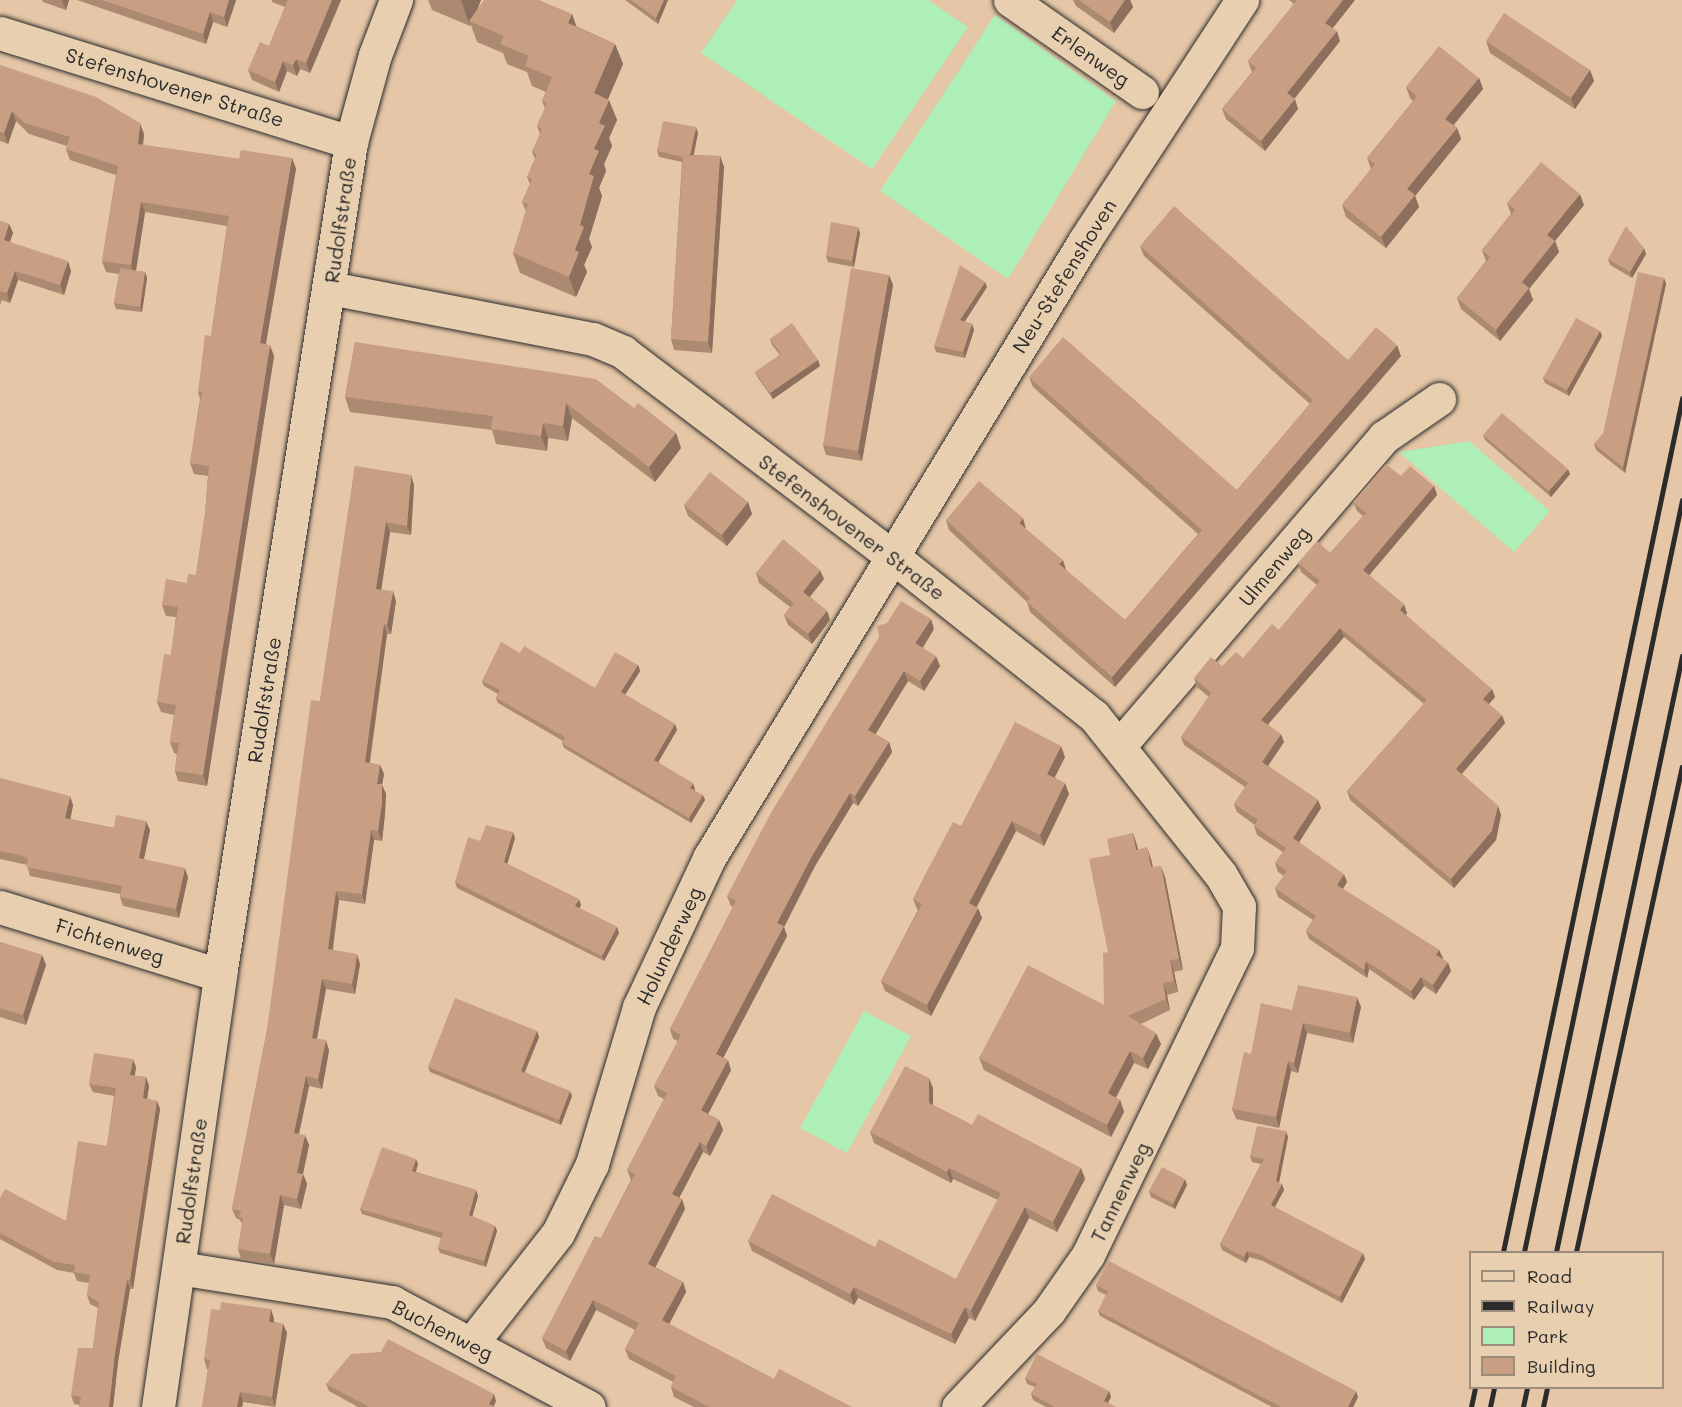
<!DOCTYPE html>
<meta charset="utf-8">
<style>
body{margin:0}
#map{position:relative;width:1682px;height:1407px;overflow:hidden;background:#e5c6a6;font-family:Mali,sans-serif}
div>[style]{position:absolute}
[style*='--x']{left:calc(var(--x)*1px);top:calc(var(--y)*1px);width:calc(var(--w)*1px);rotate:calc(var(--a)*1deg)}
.green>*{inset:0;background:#aeefb8}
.roads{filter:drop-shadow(0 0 2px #2b2b2b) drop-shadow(0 0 2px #2b2b2b)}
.minor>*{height:33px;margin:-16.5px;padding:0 16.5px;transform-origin:16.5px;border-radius:16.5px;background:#e7cfaf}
.rail>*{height:4.5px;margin:-2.25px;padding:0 2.25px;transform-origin:2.25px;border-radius:2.25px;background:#2b2b2b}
.wall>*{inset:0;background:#ac8971}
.shaded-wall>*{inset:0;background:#8c6f5c}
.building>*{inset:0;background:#c89f83}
span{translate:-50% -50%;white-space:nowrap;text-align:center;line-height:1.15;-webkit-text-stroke:4.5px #e7cfaf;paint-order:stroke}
.street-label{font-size:20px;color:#2b2b2b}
.legend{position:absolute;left:1469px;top:1251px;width:195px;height:138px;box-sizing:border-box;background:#e7cfaf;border:2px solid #9c8d7a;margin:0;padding:8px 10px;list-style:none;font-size:18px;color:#2b2b2b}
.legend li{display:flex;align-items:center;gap:12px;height:30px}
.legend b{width:30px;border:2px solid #9c8d7a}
</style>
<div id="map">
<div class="green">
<div style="clip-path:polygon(737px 0,928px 0,968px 27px,872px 169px,701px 53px)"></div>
<div style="clip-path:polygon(995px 15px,1116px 101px,1008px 279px,880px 191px)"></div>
<div style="clip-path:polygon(1469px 441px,1550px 511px,1514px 552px,1399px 452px)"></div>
<div style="clip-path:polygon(864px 1011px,911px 1036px,847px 1153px,800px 1128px)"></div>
</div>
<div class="roads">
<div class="minor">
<div style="--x:1010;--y:0;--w:161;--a:34.9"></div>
<div style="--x:0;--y:33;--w:368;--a:17.3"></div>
<div style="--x:330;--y:288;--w:268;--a:11"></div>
<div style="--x:593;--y:339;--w:33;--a:23"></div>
<div style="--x:623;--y:352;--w:338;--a:37.2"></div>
<div style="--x:892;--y:556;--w:258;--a:38.4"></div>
<div style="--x:1094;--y:716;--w:203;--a:51.4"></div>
<div style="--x:1221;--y:875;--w:36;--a:60"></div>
<div style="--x:1239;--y:906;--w:42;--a:92.7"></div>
<div style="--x:1237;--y:948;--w:341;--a:115.9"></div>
<div style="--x:1088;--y:1255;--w:68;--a:124.9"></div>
<div style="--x:1049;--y:1311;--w:132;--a:133.5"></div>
<div style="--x:1120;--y:745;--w:406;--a:-49.4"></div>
<div style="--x:1384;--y:437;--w:67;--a:-34.6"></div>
<div style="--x:0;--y:907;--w:230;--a:17.2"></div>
<div style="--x:179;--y:1268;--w:216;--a:9.1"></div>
<div style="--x:392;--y:1302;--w:223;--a:28.1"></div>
<div style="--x:471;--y:1344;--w:141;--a:-51.9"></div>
<div style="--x:558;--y:1233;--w:77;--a:-63.8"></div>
<div style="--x:592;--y:1164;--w:164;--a:-73.3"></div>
<div style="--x:639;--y:1007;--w:165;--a:-64.8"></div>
<div style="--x:709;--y:858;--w:723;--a:-58.68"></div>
<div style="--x:1085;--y:240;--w:287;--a:-56.8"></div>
<div style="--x:158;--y:1407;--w:436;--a:-81.8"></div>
<div style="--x:220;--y:975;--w:843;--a:-81.06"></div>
<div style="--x:351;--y:142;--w:90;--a:-74.6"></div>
<div style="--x:375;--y:55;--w:59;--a:-69.1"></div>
</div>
</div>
<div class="rail">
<div style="--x:1503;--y:1252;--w:872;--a:-78.15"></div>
<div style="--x:1524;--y:1252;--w:768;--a:-78.13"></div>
<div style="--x:1556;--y:1252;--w:609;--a:-78.06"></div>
<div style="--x:1576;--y:1252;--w:496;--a:-77.7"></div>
<div style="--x:1471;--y:1407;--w:19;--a:-78"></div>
<div style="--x:1490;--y:1407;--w:19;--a:-78"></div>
<div style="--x:1523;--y:1407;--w:19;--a:-78"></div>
<div style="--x:1543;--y:1407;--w:19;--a:-78"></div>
</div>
<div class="wall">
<div style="clip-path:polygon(42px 0,69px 0,66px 10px,43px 2px)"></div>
<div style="clip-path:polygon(77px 0,236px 0,227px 27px,213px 22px,206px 44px)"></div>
<div style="clip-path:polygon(272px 0,341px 0,310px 73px,300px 69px,297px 76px,287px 71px,279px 92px,252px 80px,248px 70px,269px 46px,285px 7px,272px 2px)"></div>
<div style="clip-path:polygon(428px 0,481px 0,477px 10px,572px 14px,576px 26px,615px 44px,623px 64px,608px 99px,617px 120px,609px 138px,612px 146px,604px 164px,606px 171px,599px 188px,602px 196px,589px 239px,592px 247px,584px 265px,587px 272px,576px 297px,520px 273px,513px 253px,526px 211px,522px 202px,530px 184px,527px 177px,535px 159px,532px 152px,540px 134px,537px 126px,545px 108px,542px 101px,546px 92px,532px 86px,527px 72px,507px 64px,503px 53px,477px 42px,471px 25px,470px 26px,432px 10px)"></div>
<div style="clip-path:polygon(625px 0,668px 0,658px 24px)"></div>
<div style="clip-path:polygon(1073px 0,1130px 0,1133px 7px,1114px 33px,1076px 6px)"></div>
<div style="clip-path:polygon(1289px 0,1355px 0,1332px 28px,1340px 41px,1294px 99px,1298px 109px,1265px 151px,1226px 119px,1222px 109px,1252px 72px,1248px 61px,1294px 4px)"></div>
<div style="clip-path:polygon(1486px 41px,1590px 70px,1594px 81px,1575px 109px,1490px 53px)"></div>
<div style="clip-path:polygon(0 65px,144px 134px,143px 145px,239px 159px,292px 158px,296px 169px,266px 344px,274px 356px,207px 786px,178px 781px,175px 771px,177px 754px,174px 753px,170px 742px,174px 715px,161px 712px,157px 702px,171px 655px,176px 617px,166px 616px,162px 605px,196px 575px,205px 514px,208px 476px,194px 474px,190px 463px,200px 399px,198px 392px,211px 336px,227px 226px,145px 212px,136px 271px,145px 272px,147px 278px,142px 312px,116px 309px,114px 303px,119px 274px,106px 272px,102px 261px,116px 175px,70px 160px,66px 149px,67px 146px,29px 134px,16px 121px,8px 144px,0 141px)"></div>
<div style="clip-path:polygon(1479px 78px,1483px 89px,1454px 125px,1457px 128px,1461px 139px,1415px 196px,1419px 207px,1386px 248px,1346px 217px,1342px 205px,1371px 169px,1367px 158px,1413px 101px,1410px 98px,1406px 87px)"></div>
<div style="clip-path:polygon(698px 133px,693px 155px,720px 156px,724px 167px,712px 353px,674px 350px,671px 339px,682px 162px,659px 157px,657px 151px)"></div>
<div style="clip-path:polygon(1507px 203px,1584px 205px,1555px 241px,1559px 252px,1529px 289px,1533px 300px,1500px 341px,1461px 309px,1457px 298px,1486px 261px,1482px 250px,1511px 214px)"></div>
<div style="clip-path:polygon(0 221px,9px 224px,13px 233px,10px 242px,71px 271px,64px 295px,18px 280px,10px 303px,2px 300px,0 305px)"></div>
<div style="clip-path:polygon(860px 233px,854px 267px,828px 262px,826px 256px)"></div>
<div style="clip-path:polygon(1140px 246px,1348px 360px,1401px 356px,1115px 687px,1030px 612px,1027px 602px,949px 530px,946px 520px,1026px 529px,1066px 570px,1125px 620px,1198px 534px,1033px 387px,1029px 377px,1237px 490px,1310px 404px,1144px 256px)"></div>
<div style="clip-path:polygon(1646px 254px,1632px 278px,1610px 265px,1608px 259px)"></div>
<div style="clip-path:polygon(889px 275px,893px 285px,862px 461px,826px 455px,823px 445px)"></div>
<div style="clip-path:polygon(1664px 278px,1666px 284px,1625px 473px,1596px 450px,1594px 444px,1603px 434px)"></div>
<div style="clip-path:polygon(987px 287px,964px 322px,972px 324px,974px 330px,965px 358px,936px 352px,934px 346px)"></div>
<div style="clip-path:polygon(1600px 331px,1602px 336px,1569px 396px,1545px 383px,1543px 378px)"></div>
<div style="clip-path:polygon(770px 339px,818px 360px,820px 366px,773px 399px,758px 378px,755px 372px,780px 355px,772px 345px)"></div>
<div style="clip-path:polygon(355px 342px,634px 408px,676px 433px,681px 448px,655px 482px,572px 418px,568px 441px,548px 438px,547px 451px,496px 444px,492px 430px,350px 412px,345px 397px)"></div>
<div style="clip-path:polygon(1483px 435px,1570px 474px,1551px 497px,1485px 440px)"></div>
<div style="clip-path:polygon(355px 466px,414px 485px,411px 535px,390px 532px,381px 589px,396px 601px,391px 634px,387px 634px,370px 763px,380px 765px,384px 774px,382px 785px,386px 794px,385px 814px,382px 841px,374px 840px,365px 904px,339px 900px,333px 950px,360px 964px,355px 994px,326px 989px,317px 1039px,329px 1050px,326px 1069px,322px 1089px,309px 1086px,299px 1134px,309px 1145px,303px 1174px,307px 1184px,301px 1209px,284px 1205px,274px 1264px,241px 1259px,238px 1249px,242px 1224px,240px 1220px,236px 1218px,232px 1209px,267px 1030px,320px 701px)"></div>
<div style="clip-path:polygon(1401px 476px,1434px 486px,1437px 495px,1369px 575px,1407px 613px,1406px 615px,1495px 697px,1489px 704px,1505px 723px,1462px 774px,1498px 806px,1501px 815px,1496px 840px,1454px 888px,1350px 800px,1347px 791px,1424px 704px,1344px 637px,1268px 724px,1284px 742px,1268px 766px,1318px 800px,1321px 808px,1299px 842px,1347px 882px,1343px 889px,1439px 950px,1442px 959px,1451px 971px,1436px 994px,1424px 986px,1414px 1000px,1369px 969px,1367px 978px,1309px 939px,1306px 931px,1313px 920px,1278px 897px,1275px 888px,1284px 876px,1278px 872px,1275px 863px,1283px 852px,1257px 835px,1254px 826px,1255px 825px,1237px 812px,1234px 804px,1245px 787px,1184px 745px,1181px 737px,1209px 697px,1197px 687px,1194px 678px,1243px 658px,1279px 630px,1317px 585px,1301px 572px,1298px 563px,1330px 553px,1363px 516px,1357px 511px,1353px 502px)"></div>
<div style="clip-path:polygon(748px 502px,752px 514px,727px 546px,688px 516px,684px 505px)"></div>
<div style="clip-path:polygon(756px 573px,824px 579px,810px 597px,827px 611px,830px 620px,812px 644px,788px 625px,784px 615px,790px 607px,759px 583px)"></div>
<div style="clip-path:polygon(934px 629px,923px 648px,940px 666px,924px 691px,908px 681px,875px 734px,889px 742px,892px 752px,858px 806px,853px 803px,815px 866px,784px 927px,787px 936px,723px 1058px,731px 1070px,708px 1114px,719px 1120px,723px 1130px,710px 1156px,703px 1152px,679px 1198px,682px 1199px,685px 1209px,655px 1267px,683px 1282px,686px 1292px,669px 1324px,774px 1379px,852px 1407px,694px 1407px,674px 1397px,671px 1387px,673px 1382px,629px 1359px,625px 1349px,635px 1330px,596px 1310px,570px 1361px,546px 1348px,542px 1338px,601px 1238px,631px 1180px,627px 1170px,664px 1099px,658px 1096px,654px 1086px,678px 1041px,673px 1039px,670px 1029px,733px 907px,731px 906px,727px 896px)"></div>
<div style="clip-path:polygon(520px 653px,595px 688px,638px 665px,640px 671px,625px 695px,675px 724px,677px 730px,658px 762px,695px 789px,694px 790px,705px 800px,691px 823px,564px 748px,562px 743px,563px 741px,498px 703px,496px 698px,498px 694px,484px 686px,482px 681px)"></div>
<div style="clip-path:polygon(1065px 757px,1055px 777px,1069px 794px,1044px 846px,1016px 831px,977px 907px,982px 918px,931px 1016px,885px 991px,881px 981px,918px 910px,917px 909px,913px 899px,961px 826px)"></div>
<div style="clip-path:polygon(0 778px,73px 805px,70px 819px,114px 828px,150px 830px,144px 859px,188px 877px,179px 918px,123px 906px,120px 897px,120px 894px,30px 876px,27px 865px,23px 864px,0 859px)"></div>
<div style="clip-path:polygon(1133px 833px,1138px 849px,1151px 859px,1153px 867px,1165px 877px,1183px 970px,1174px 972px,1178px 992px,1167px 995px,1170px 1010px,1141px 1024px,1161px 1044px,1148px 1069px,1134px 1063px,1116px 1098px,1120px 1100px,1124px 1112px,1111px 1137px,984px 1070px,979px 1058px,1104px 1005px,1108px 952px,1110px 855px)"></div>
<div style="clip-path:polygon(515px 838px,507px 864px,581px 905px,579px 908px,617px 927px,619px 933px,604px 961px,457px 888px,455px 882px,480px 841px)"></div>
<div style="clip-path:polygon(0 942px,42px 955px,46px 965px,26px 1025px,0 1017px)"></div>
<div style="clip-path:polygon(1361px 1007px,1353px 1043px,1307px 1033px,1298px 1073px,1291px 1071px,1279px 1128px,1236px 1119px,1232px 1109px,1251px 1054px,1292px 1010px)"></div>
<div style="clip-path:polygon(537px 1031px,539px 1037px,525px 1072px,572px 1096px,561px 1125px,430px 1072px,428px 1067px)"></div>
<div style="clip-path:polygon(136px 1067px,135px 1076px,146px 1077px,149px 1086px,147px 1099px,157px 1101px,160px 1109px,133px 1289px,130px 1289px,118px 1362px,113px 1407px,79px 1407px,80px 1405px,74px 1404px,71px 1395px,93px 1348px,98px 1308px,90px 1304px,87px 1295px,89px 1283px,77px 1281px,74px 1273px,57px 1270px,0 1239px,0 1198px,66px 1221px,107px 1146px,114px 1096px,93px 1092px,89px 1084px)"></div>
<div style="clip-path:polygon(933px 1088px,933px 1105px,972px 1125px,1081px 1168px,1085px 1179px,1057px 1232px,1029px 1218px,975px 1321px,969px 1318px,955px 1344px,858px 1298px,854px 1305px,752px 1251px,748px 1241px,875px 1247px,956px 1279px,998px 1200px,953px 1179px,951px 1183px,874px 1143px,870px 1132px)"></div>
<div style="clip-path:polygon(1288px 1137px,1279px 1183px,1282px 1184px,1284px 1190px,1275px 1207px,1365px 1259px,1342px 1303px,1263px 1261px,1249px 1257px,1246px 1263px,1222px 1250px,1220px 1244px,1261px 1164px,1252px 1162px,1250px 1156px)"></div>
<div style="clip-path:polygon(418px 1164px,416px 1172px,476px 1190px,478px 1196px,472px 1216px,495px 1226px,497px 1231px,486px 1267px,440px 1253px,438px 1248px,441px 1238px,362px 1214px,360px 1209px)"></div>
<div style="clip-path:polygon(1187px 1185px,1175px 1209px,1151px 1197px,1149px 1191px)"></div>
<div style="clip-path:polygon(1096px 1285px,1358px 1397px,1353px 1407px,1272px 1407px,1100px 1316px,1098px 1311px,1106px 1295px,1098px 1291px)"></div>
<div style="clip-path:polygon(271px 1309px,274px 1319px,274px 1322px,283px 1324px,287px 1333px,275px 1407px,243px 1402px,242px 1407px,202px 1407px,208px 1369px,207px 1369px,204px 1359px,220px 1310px)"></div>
<div style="clip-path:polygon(381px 1352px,496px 1401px,494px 1406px,495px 1407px,358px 1407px,329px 1391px,326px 1384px)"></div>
<div style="clip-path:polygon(1025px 1378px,1109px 1391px,1111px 1397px,1108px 1403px,1116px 1407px,1046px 1407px,1033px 1400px,1031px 1394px,1035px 1387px,1027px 1384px)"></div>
</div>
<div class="shaded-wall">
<div style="clip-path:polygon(62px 0,69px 0,66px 10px)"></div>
<div style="clip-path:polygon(229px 0,236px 0,227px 27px,224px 17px)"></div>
<div style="clip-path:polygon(332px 0,341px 0,310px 73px,306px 63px)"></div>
<div style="clip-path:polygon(461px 0,481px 0,472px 22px,469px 21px,470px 26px)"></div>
<div style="clip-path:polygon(664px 0,668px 0,658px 24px,656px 18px)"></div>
<div style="clip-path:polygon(1125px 0,1130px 0,1133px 7px,1114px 33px,1110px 22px)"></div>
<div style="clip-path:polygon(1343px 0,1355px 0,1329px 33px,1325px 23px)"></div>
<div style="clip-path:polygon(210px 12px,213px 22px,206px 44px,203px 34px)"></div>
<div style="clip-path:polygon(572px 14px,579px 34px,568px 23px)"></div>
<div style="clip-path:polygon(1337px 31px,1340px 41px,1291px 103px,1287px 93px)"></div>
<div style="clip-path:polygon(615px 44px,623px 64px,602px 113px,594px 93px)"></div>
<div style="clip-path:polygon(296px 59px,300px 69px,297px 76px,293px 65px)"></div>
<div style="clip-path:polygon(283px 61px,287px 71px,279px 92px,275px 82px)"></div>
<div style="clip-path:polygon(1590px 70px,1594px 81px,1575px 109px,1571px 98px)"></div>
<div style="clip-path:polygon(1479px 78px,1483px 89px,1449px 130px,1445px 119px)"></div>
<div style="clip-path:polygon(1295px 99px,1298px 109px,1265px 151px,1261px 141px)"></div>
<div style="clip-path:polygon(609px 100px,617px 120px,609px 138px,612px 146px,604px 164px,606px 171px,599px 188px,602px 196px,589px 239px,592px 247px,584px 265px,587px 272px,576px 297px,569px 277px,599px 123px)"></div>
<div style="clip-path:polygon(12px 111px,16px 121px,8px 144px,4px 133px)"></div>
<div style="clip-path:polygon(140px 123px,144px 134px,142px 155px,138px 144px)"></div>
<div style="clip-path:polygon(696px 127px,698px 133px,692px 164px,690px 158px)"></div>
<div style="clip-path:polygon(1457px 128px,1461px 139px,1415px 196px,1419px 207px,1386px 248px,1381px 237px,1407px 189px)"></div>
<div style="clip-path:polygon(720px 156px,724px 167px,712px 353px,708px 342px)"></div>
<div style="clip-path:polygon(292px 158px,296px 169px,264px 354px,260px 343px)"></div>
<div style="clip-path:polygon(1580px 194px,1584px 205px,1555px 241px,1559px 252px,1529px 289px,1533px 300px,1500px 341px,1496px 330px,1547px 235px)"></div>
<div style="clip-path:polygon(141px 202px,145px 212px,135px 276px,131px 265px)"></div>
<div style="clip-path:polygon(9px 224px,13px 233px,7px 249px,4px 240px)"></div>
<div style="clip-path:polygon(858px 227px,860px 233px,854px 267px,852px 261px)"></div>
<div style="clip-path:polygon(1644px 248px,1646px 254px,1632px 278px,1630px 272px)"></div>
<div style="clip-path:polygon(68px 261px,71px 271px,64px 295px,60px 285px)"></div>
<div style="clip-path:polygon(15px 271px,18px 280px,10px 303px,7px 293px)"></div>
<div style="clip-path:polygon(145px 272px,147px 278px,142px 312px,140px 307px)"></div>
<div style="clip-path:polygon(889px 275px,893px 285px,862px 461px,858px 451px)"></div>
<div style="clip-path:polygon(1664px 278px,1666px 284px,1625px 473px,1623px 467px)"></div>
<div style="clip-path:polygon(985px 282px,987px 287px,962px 326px,960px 320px)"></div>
<div style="clip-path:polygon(972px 324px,974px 330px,965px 358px,963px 352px)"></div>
<div style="clip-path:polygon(1600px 331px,1602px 336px,1569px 396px,1567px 390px)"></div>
<div style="clip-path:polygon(270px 345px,274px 356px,207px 786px,203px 775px)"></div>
<div style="clip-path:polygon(1397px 345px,1401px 356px,1115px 687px,1112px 677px)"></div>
<div style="clip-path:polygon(818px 360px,820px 366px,773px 399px,770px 393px)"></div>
<div style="clip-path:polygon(566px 403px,572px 418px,568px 441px,563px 426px)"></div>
<div style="clip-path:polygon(543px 423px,548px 438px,547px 451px,541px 436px)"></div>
<div style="clip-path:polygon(676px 433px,681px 448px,655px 482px,649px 467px)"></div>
<div style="clip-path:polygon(1568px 469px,1570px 474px,1551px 497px,1549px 491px)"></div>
<div style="clip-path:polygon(411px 475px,414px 485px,411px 535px,407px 526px)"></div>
<div style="clip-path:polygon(1434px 486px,1437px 495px,1366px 579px,1363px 570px)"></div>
<div style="clip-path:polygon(748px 502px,752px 514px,727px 546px,722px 535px)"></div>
<div style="clip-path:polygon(1023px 518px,1026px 529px,1019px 523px)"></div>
<div style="clip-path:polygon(386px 522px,390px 532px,380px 598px,376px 589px)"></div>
<div style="clip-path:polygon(1063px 560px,1066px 570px,1059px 564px)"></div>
<div style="clip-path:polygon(820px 570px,824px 579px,806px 601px,803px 592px)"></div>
<div style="clip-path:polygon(393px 591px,396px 601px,391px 634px,387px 625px)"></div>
<div style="clip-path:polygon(1404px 604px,1407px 613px,1403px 618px,1400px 610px)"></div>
<div style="clip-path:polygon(827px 611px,830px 620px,812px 644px,808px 634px)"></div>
<div style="clip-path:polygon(931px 619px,934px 629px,919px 653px,915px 643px)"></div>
<div style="clip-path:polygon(384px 624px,387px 634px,368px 772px,365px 762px)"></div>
<div style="clip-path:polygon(1340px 628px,1344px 637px,1264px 729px,1261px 720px)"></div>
<div style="clip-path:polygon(936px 656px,940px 666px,924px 691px,920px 681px)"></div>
<div style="clip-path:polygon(638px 665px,640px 671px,623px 698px,621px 692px)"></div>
<div style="clip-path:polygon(904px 671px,908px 681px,872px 740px,868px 730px)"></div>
<div style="clip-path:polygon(1492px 689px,1495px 697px,1486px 707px,1483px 699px)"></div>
<div style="clip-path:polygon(1502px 715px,1505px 723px,1459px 777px,1456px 769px)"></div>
<div style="clip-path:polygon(675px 724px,677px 730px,656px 766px,654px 760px)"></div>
<div style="clip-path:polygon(1281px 734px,1284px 742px,1265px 770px,1262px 762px)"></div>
<div style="clip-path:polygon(889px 742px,892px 752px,858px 806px,855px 796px)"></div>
<div style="clip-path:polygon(1061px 746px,1065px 757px,1051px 784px,1047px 774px)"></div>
<div style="clip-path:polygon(380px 765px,384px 774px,382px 785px,386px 794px,385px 814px,382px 841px,378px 831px,377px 784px)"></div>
<div style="clip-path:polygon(693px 783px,695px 789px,692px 793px,690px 788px)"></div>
<div style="clip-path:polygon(1065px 783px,1069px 794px,1044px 846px,1040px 835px)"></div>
<div style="clip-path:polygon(850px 793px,853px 803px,815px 866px,784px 927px,787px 936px,720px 1064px,716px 1054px,777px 923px,812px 856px)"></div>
<div style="clip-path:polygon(703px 795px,705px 800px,691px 823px,689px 818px)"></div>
<div style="clip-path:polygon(70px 796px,73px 805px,69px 827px,65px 818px)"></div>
<div style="clip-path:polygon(1318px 800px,1321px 808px,1296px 847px,1293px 838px)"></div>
<div style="clip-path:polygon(1498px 806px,1501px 815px,1496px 840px,1454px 888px,1451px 879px)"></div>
<div style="clip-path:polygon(146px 821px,150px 830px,142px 867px,139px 858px)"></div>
<div style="clip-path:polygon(1012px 821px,1016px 831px,973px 913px,969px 903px)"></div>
<div style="clip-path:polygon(371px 830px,374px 840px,365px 904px,362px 894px)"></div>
<div style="clip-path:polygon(513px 832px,515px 838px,506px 868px,504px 862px)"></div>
<div style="clip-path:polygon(1133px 833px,1137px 845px,1140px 861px,1136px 850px)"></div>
<div style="clip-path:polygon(1147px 847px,1151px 859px,1155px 879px,1151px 867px)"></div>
<div style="clip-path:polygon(1161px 866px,1165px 877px,1183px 970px,1179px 959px)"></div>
<div style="clip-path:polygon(185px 868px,188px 877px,179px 918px,176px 909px)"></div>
<div style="clip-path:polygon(1344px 874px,1347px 882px,1340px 893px,1337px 885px)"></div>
<div style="clip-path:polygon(336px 891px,339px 900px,331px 959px,328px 949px)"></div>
<div style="clip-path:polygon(579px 899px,581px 905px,577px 912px,575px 906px)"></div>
<div style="clip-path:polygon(978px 908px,982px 918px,931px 1016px,927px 1005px)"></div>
<div style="clip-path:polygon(617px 927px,619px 933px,604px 961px,602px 956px)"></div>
<div style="clip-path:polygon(1439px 950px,1443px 958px,1439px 963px,1436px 955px)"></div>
<div style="clip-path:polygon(357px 954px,360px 964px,355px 994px,352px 984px)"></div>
<div style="clip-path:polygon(42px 955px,46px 965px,26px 1025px,23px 1015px)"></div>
<div style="clip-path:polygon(1170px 960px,1174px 972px,1178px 992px,1174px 981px)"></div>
<div style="clip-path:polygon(1366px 961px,1369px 969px,1367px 978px,1364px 970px)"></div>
<div style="clip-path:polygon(1448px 962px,1451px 971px,1436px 994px,1433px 985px)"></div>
<div style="clip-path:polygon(1421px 977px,1424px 986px,1414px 1000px,1411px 991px)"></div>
<div style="clip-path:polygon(322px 979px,326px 989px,315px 1048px,312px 1038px)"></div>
<div style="clip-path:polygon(1163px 983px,1167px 995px,1170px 1010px,1166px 999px)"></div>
<div style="clip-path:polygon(1357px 997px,1361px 1007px,1353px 1043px,1350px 1033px)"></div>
<div style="clip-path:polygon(1303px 1023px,1307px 1033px,1298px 1073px,1294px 1063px)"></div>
<div style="clip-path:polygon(537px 1031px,539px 1037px,523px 1076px,521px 1071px)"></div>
<div style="clip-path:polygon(1156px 1033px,1161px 1044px,1148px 1069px,1143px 1058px)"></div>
<div style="clip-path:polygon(326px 1040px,329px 1050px,322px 1089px,318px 1079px)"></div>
<div style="clip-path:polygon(1130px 1051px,1134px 1063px,1112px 1104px,1108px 1093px)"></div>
<div style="clip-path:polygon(133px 1059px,136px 1067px,133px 1083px,130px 1075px)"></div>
<div style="clip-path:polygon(728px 1060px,731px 1070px,705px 1120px,701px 1110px)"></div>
<div style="clip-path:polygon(1288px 1061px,1291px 1071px,1279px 1128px,1276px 1117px)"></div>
<div style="clip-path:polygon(306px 1076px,309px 1086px,297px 1143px,294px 1133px)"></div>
<div style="clip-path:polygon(146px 1077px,149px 1086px,146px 1107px,143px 1098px)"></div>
<div style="clip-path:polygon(929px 1078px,933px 1088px,933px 1113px,929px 1103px)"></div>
<div style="clip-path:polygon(570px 1091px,572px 1096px,561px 1125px,559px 1120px)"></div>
<div style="clip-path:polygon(1120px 1100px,1124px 1112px,1111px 1137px,1107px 1125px)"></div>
<div style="clip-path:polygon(157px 1101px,160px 1109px,133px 1289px,130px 1280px)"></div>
<div style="clip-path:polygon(719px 1120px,723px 1130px,710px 1156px,706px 1146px)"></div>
<div style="clip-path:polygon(1286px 1131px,1288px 1137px,1278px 1187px,1276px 1181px)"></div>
<div style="clip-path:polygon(305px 1135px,309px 1145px,301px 1183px,297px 1173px)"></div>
<div style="clip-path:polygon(700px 1142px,703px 1152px,676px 1204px,672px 1194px)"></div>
<div style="clip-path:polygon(416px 1159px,418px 1164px,414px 1177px,412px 1171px)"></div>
<div style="clip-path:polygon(949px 1168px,953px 1179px,951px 1183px,947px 1172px)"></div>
<div style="clip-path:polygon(1081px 1168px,1085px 1179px,1057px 1232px,1053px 1222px)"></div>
<div style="clip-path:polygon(303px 1174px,307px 1184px,301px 1209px,297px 1199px)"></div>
<div style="clip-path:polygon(1185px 1179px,1187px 1185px,1175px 1209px,1173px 1204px)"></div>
<div style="clip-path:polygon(1282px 1184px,1284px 1190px,1273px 1210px,1271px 1205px)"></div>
<div style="clip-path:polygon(476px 1190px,478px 1196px,471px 1221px,469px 1215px)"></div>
<div style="clip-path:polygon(280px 1195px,284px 1205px,274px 1264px,270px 1254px)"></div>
<div style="clip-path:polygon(682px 1199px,685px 1209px,652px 1274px,648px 1264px)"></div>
<div style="clip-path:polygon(1025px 1207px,1029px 1218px,975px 1321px,971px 1310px)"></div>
<div style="clip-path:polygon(495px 1226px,497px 1231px,486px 1267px,484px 1261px)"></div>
<div style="clip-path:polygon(1247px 1251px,1249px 1257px,1246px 1263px,1244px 1257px)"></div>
<div style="clip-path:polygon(1363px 1253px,1365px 1259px,1342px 1303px,1340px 1297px)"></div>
<div style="clip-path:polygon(127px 1280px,130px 1289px,118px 1362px,113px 1407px,109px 1407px,115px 1353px)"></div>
<div style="clip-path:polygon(683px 1282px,686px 1292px,666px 1330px,662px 1320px)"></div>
<div style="clip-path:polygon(854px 1287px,858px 1298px,854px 1305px,850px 1294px)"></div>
<div style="clip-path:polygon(593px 1300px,596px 1310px,570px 1361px,566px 1351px)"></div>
<div style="clip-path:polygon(965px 1307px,969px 1318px,955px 1344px,951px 1334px)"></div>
<div style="clip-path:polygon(271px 1309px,274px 1319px,272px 1331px,269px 1322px)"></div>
<div style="clip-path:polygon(283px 1324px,287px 1333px,275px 1407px,272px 1397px)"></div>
<div style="clip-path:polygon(1109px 1391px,1111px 1397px,1106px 1406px,1104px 1401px)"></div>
<div style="clip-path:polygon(1356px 1391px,1358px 1397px,1353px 1407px,1348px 1407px)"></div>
<div style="clip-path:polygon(240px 1392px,243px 1402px,242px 1407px,237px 1407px)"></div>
<div style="clip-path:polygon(494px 1394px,496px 1401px,493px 1407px,489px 1404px)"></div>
</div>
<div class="building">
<div style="clip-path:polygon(102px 0,229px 0,224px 17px,210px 12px,203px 34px)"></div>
<div style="clip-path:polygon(288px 0,332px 0,306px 63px,296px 59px,293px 65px,283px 61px,275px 82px,248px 70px,260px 42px,269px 46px)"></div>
<div style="clip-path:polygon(484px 0,539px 0,572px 14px,568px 23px,615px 44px,594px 93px,609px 100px,599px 123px,605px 126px,594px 149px,599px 151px,589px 174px,594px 176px,580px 225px,584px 227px,575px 250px,579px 252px,569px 277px,513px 253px,528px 204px,522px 202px,532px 179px,527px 177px,537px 154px,532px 152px,542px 129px,537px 126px,547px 103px,542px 101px,552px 77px,525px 66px,529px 56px,500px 44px,504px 36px,469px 21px)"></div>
<div style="clip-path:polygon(631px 0,664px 0,656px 18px)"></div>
<div style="clip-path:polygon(1079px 0,1125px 0,1110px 22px)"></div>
<div style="clip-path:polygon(1297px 0,1343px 0,1325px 23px,1337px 31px,1287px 93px,1295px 99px,1261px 141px,1222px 109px,1256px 68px,1248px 61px)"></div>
<div style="clip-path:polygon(1504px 13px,1590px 70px,1571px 98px,1486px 41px)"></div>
<div style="clip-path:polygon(1439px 46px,1479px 78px,1445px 119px,1457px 128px,1407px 189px,1415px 195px,1381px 237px,1342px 205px,1375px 164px,1367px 158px,1417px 96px,1406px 87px)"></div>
<div style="clip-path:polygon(0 65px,96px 97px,140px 123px,138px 144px,239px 159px,241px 150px,292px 158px,260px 343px,270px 345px,203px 775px,175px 771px,179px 743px,170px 742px,176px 705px,157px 702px,164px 654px,171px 655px,178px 607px,162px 605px,166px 579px,187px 583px,188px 574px,196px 575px,205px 514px,209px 466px,190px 463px,202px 392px,198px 392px,205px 335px,211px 336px,229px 216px,141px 202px,131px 265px,102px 261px,118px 166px,66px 149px,70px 137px,25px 123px,12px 111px,4px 133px,0 132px)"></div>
<div style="clip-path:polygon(663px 121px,696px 127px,690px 155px,683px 155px,683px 157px,657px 151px)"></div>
<div style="clip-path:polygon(683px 155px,720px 156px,708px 342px,671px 339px)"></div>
<div style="clip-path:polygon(1541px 162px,1580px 194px,1547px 235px,1555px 241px,1522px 282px,1529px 288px,1496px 330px,1457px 298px,1490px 257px,1482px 250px,1515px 210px,1507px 203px)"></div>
<div style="clip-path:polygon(1174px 206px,1348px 360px,1376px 327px,1397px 345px,1112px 677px,1027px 602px,1030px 598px,946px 520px,979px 481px,1023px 518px,1019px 523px,1063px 560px,1059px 564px,1125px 620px,1202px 530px,1029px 377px,1063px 337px,1237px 490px,1313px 400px,1140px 246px)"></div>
<div style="clip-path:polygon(0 221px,9px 224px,4px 240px,68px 261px,60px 285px,15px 271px,7px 293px,0 291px)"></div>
<div style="clip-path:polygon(831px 222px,858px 227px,852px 261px,826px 256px)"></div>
<div style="clip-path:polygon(1626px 226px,1644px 248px,1630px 272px,1608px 259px)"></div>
<div style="clip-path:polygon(960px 265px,985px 282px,960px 320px,972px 324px,963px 352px,934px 346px)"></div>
<div style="clip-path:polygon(120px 268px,145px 272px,140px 307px,114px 303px)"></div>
<div style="clip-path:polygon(851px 268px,889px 275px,858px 451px,823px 445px)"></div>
<div style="clip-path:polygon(1638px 272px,1664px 278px,1623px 467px,1594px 444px,1603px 434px)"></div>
<div style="clip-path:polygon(1576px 318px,1600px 331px,1567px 390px,1543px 378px)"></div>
<div style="clip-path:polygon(792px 323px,818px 360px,770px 393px,755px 372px,781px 354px,770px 339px)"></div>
<div style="clip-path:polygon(355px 342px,596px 379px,634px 408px,638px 403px,676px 433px,649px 467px,566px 403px,563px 426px,543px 423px,541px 436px,491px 429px,493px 416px,345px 397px)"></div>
<div style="clip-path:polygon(1502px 413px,1568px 469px,1549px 491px,1483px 435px)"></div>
<div style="clip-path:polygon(1386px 464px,1401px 476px,1410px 466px,1434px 486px,1363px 570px,1404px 604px,1400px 610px,1492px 689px,1483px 699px,1502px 715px,1456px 769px,1498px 806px,1492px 831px,1451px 879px,1347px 791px,1427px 700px,1340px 628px,1261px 720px,1281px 734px,1262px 762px,1318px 800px,1293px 838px,1344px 874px,1337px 885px,1439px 950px,1436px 955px,1448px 962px,1433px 985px,1421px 977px,1411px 991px,1366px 961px,1364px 970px,1306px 931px,1316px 916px,1275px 888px,1287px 871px,1275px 863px,1286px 848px,1254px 826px,1258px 820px,1234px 804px,1248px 783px,1181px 737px,1211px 693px,1194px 678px,1211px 657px,1222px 666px,1236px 652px,1243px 658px,1272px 624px,1279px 630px,1320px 581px,1298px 563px,1317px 541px,1330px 553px,1366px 513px,1353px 502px)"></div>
<div style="clip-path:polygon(355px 466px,411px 475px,407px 526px,386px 522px,376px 589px,393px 591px,387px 625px,384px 624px,365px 762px,380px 765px,377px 784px,382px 784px,382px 804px,378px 831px,371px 830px,362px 894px,336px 891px,328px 949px,357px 954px,355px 969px,352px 984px,322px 979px,312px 1038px,326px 1040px,322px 1059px,318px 1079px,306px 1076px,294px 1133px,305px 1135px,297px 1173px,303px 1174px,297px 1199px,280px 1195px,270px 1254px,238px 1249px,243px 1218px,239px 1217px,241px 1211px,232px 1209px,267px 1030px,311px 700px,320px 701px)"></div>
<div style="clip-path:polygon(710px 472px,748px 502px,722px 535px,684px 505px)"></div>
<div style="clip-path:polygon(783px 539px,820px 570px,803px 592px,827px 611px,808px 634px,784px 615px,794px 603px,756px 573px)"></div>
<div style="clip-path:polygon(901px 601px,931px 619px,915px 643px,936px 656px,920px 681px,904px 671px,868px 730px,889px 742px,855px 796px,850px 793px,812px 856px,777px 923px,784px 926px,716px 1054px,728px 1060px,701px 1110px,719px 1120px,706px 1146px,700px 1142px,672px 1194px,682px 1199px,648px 1264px,683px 1282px,662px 1320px,774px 1379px,779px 1369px,852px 1407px,709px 1407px,671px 1387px,676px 1376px,625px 1349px,639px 1323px,593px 1300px,566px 1351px,542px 1338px,595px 1236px,601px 1238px,635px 1174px,627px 1170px,667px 1093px,654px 1086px,681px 1035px,670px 1029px,736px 901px,727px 896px,772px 811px,879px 637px,877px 626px,887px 623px)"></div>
<div style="clip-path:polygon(501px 642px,520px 653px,524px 646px,595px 688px,615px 652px,638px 665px,621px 692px,675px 724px,654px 760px,693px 783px,690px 788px,703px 795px,689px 818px,562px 743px,565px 737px,496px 698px,500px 690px,482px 681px)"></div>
<div style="clip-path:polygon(1015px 722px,1061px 746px,1047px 774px,1065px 783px,1040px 835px,1012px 821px,969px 903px,978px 908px,927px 1005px,881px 981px,922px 904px,913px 899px,926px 873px,953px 822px,961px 826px)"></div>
<div style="clip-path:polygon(0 778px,70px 796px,65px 818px,114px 828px,116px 815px,146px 821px,139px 858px,185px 868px,176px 909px,120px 897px,122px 886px,26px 867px,28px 859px,20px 855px,0 851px)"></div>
<div style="clip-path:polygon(486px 825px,513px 832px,504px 862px,579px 899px,575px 906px,617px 927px,602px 956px,455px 882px,468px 837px,480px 841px)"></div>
<div style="clip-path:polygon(1133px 833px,1136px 850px,1147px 847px,1151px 867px,1161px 866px,1179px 959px,1170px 960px,1174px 981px,1163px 983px,1166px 999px,1128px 1016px,1156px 1033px,1143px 1058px,1130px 1051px,1108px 1093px,1120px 1100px,1107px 1125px,979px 1058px,1028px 965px,1104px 1005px,1103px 953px,1108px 952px,1089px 859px,1110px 855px,1107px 839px)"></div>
<div style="clip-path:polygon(0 942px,42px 955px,23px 1015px,0 1008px)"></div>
<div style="clip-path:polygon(1298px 985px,1357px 997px,1350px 1033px,1303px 1023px,1294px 1063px,1288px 1061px,1276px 1117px,1232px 1109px,1244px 1052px,1251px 1054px,1261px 1003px,1292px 1010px)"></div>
<div style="clip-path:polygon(455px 998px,537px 1031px,521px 1071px,570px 1091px,559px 1120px,428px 1067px)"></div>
<div style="clip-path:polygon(94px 1053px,133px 1059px,130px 1075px,146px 1077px,143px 1098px,157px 1101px,130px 1280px,127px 1280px,115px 1353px,109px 1407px,79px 1407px,81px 1397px,71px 1395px,78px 1348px,93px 1348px,99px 1302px,87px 1295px,90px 1275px,74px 1272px,75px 1265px,54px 1262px,0 1233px,0 1198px,5px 1189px,66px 1221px,78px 1141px,107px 1146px,116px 1088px,89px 1084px)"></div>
<div style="clip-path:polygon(905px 1066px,929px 1078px,929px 1103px,972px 1125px,978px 1114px,1081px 1168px,1053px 1222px,1025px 1207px,971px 1310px,965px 1307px,951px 1334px,854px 1287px,850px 1294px,748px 1241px,772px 1194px,875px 1247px,879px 1239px,956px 1279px,1001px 1193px,949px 1168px,947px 1172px,870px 1132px)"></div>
<div style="clip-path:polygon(1257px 1126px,1286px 1131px,1276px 1181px,1282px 1184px,1271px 1205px,1363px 1253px,1340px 1297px,1261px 1255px,1247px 1251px,1244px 1257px,1220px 1244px,1264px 1159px,1250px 1156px)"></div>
<div style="clip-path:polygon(382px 1147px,416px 1159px,412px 1171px,476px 1190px,469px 1215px,495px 1226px,484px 1261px,438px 1248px,443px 1233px,360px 1209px)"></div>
<div style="clip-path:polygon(1162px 1167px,1185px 1179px,1173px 1204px,1149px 1191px)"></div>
<div style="clip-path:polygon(1109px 1261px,1356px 1391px,1348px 1407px,1281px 1407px,1098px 1311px,1108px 1291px,1096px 1285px)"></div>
<div style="clip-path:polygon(221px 1302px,271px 1309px,269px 1322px,283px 1324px,272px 1397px,240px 1392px,237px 1407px,202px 1407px,210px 1360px,204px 1359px,211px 1309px,220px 1310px)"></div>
<div style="clip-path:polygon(388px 1339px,494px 1394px,489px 1404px,495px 1407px,369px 1407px,326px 1384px,351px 1354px,381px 1352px)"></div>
<div style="clip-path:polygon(1037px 1354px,1109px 1391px,1104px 1401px,1116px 1407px,1055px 1407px,1031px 1394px,1037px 1384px,1025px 1378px)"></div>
</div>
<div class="street-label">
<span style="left:1091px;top:56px;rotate:35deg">Erlenweg</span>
<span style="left:175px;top:87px;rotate:17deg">Stefenshovener Straße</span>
<span style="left:340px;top:220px;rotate:-82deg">Rudolfstraße</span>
<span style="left:1064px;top:276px;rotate:-58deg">Neu-Stefenshoven</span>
<span style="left:852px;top:527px;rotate:37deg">Stefenshovener Straße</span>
<span style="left:1274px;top:566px;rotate:-50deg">Ulmenweg</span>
<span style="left:264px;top:700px;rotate:-81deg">Rudolfstraße</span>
<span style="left:110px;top:941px;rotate:17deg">Fichtenweg</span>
<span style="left:669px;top:946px;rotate:-65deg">Holunderweg</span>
<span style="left:191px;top:1181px;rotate:-82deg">Rudolfstraße</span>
<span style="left:1120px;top:1192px;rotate:-64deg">Tannenweg</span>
<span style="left:443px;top:1330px;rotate:27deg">Buchenweg</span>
</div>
<ul class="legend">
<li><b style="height:8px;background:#e7cfaf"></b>Road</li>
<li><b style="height:8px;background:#2b2b2b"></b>Railway</li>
<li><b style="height:16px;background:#aeefb8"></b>Park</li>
<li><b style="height:16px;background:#c89f83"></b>Building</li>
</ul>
</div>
